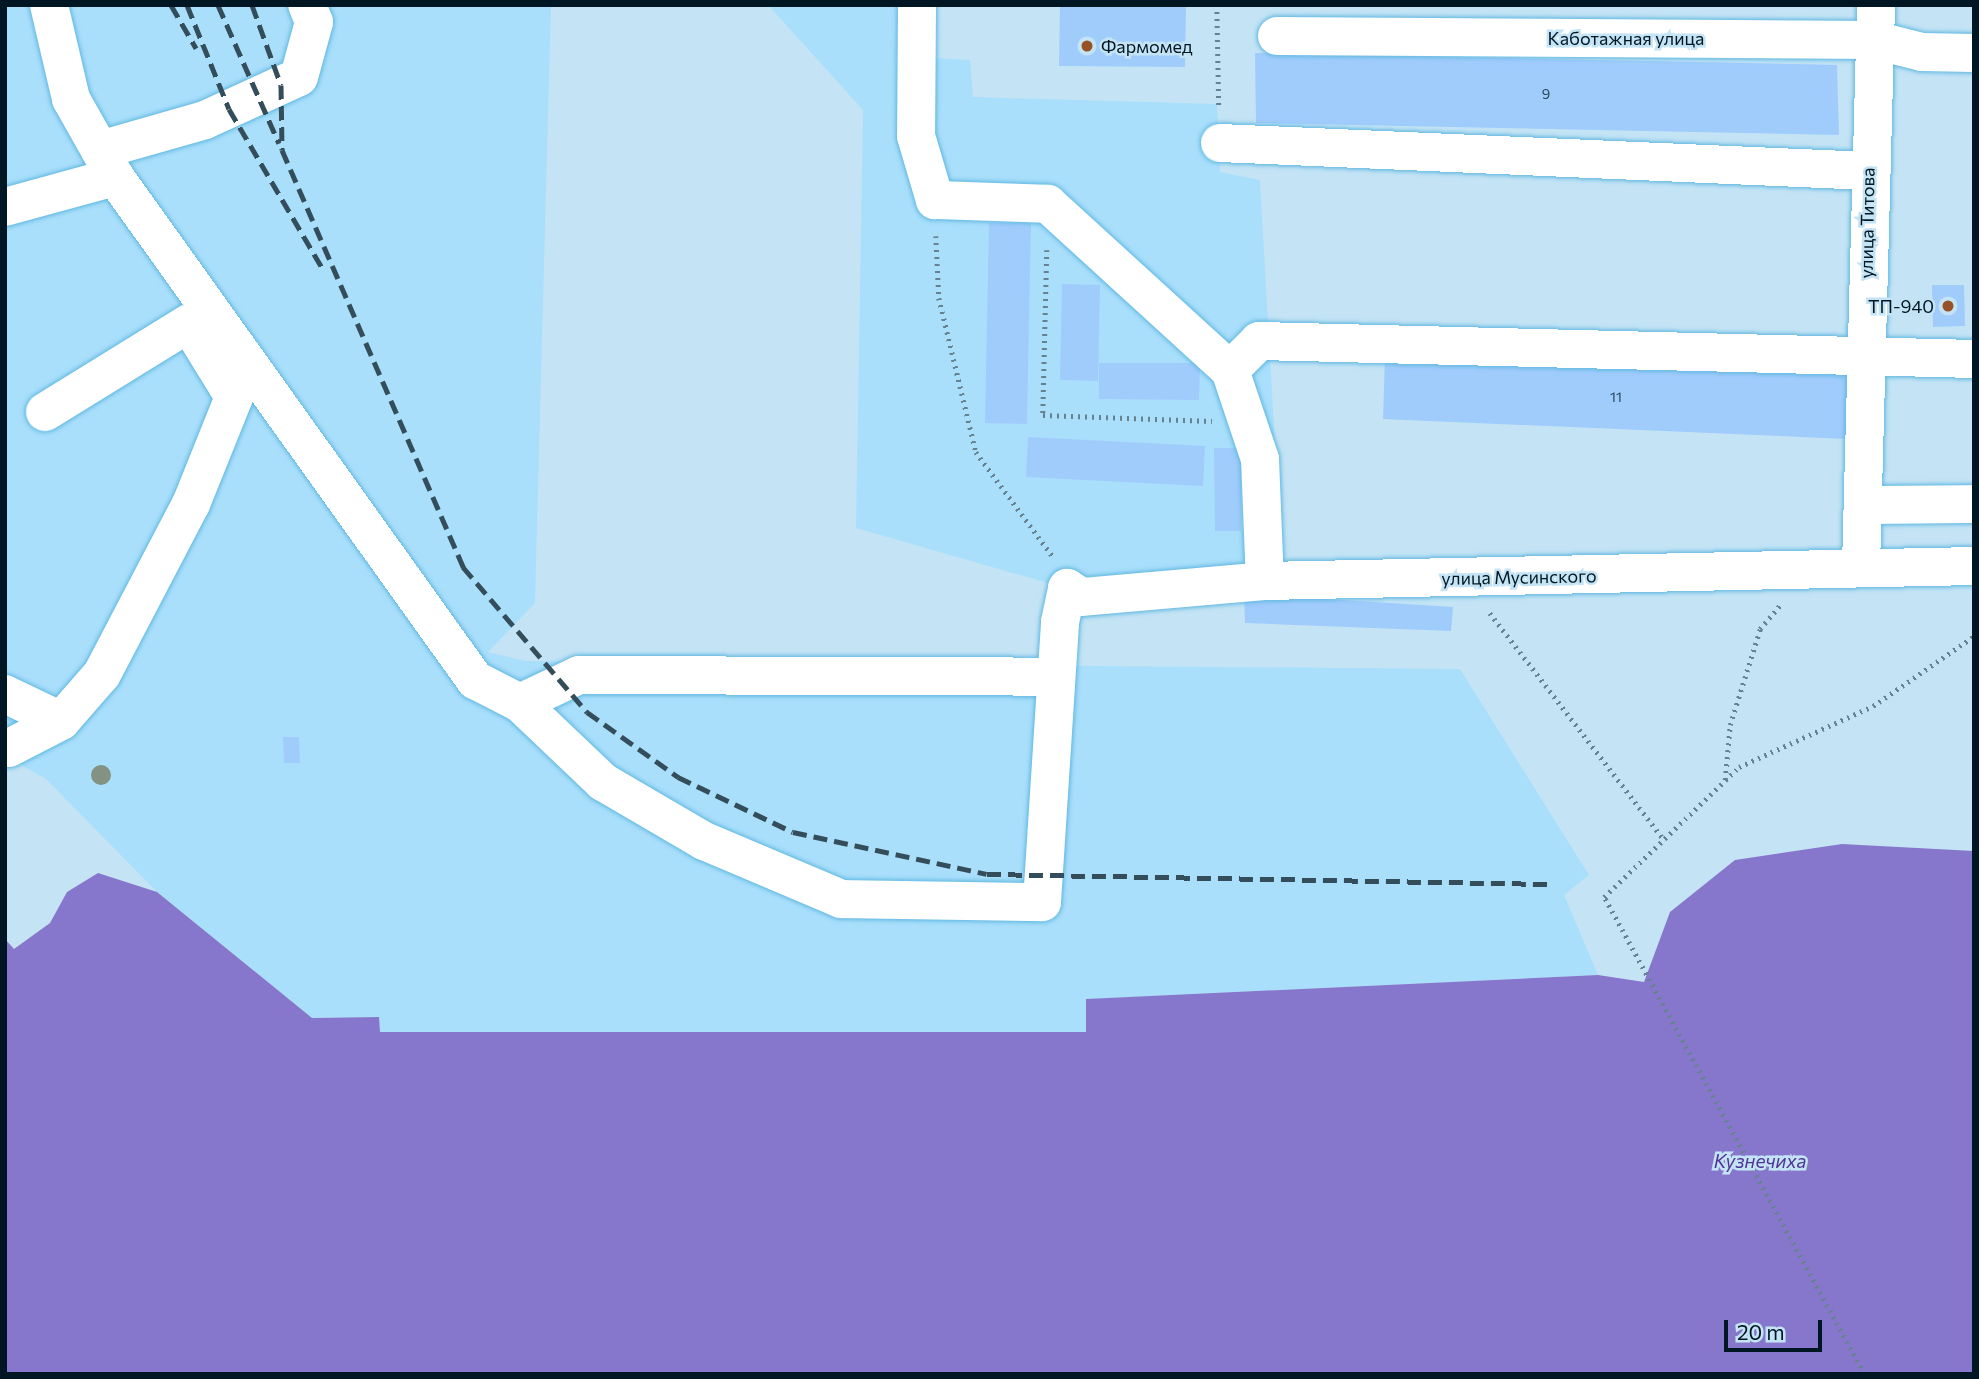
<!DOCTYPE html>
<meta charset="utf-8">
<style>
body{margin:0}
#map{position:relative;width:1979px;height:1379px;overflow:hidden;background:#c4e4f5;font-family:Commissioner,sans-serif}
div>[style]{position:absolute}
[style*='--x']{left:calc(var(--x)*1px);top:calc(var(--y)*1px);width:calc(var(--w)*1px);rotate:calc(var(--a)*1deg)}
.built>*{inset:0;background:#a9dffb}
.water>*{inset:0;background:#8777cc}
.building>*{inset:0;background:#a0ccfc}
.path>*{height:4.5px;margin-top:-2.25px;transform-origin:0;background:repeating-linear-gradient(90deg,#668190 0 2px,transparent 0 7px)}
.roads{filter:drop-shadow(0 0 2px #61b8e1) drop-shadow(0 0 2px #61b8e1)}
.minor>*{height:38px;margin:-19px;padding:0 19px;transform-origin:19px;border-radius:19px;background:#fff}
.rail>*{height:5px;margin-top:-2.5px;transform-origin:0;background:repeating-linear-gradient(90deg,#344d5a 0 14px,transparent 0 21px)}
.trees>*{width:20px;height:20px;margin:-10px;border-radius:50%;background:#839282}
.dots>*{width:19px;height:19px;translate:-50% -50%;box-sizing:border-box;border:4px solid #c4e4f5;border-radius:50%}
span{translate:-50% -50%;white-space:nowrap;text-align:center;line-height:1.15;-webkit-text-stroke:5px #c4e4f5;paint-order:stroke}
.number-label{font-size:14px;color:#284458}
.number-label span{-webkit-text-stroke-width:0}
.street-label{font-size:18px;color:#001622}
.poi-label{font-size:18px;color:#001622}
.left{translate:0 -50%;text-align:left}
.right{translate:-100% -50%;text-align:right}
.water-label{font-size:19px;color:#503499;font-style:italic}
.frame{position:absolute;inset:0;border:7px solid #001622;pointer-events:none}
.scale{position:absolute;left:1724px;top:1320px;width:98px;height:32px;box-sizing:border-box;border:4px solid #001622;border-top:0;padding-left:9px;font-size:21px;line-height:24px;white-space:nowrap;color:#001622;-webkit-text-stroke:5px #c4e4f5;paint-order:stroke}
</style>
<div id="map">
<div class="built">
<div style="clip-path:polygon(5px 5px,551px 5px,535px 603px,488px 652px,526px 661px,1460px 669px,1589px 875px,1564px 895px,1598px 975px,1086px 999px,1086px 1032px,380px 1032px,378px 1017px,312px 1018px,157px 892px,46px 779px,5px 756px)"></div>
<div style="clip-path:polygon(768px 5px,901px 5px,902px 56px,970px 60px,973px 97px,1217px 104px,1220px 172px,1260px 180px,1282px 568px,1048px 583px,856px 528px,863px 110px)"></div>
</div>
<div class="water">
<div style="clip-path:polygon(1842px 844px,1974px 851px,1974px 1374px,5px 1374px,5px 939px,14px 949px,50px 923px,67px 892px,98px 873px,157px 892px,312px 1018px,379px 1017px,380px 1032px,1086px 1032px,1086px 999px,1598px 975px,1644px 982px,1670px 912px,1735px 860px)"></div>
</div>
<div class="building">
<div style="clip-path:polygon(1060px 5px,1186px 5px,1185px 67px,1059px 66px)"></div>
<div style="clip-path:polygon(1255px 53px,1837px 65px,1839px 135px,1256px 123px)"></div>
<div style="clip-path:polygon(989px 223px,1031px 223px,1027px 424px,985px 423px)"></div>
<div style="clip-path:polygon(1062px 284px,1100px 285px,1098px 381px,1060px 380px)"></div>
<div style="clip-path:polygon(1932px 285px,1964px 285px,1965px 326px,1933px 327px)"></div>
<div style="clip-path:polygon(1385px 355px,1850px 374px,1847px 439px,1383px 419px)"></div>
<div style="clip-path:polygon(1099px 363px,1200px 363px,1199px 400px,1099px 399px)"></div>
<div style="clip-path:polygon(1028px 437px,1205px 446px,1203px 486px,1026px 477px)"></div>
<div style="clip-path:polygon(1214px 448px,1241px 448px,1241px 531px,1215px 531px)"></div>
<div style="clip-path:polygon(1244px 594px,1453px 607px,1451px 631px,1245px 623px)"></div>
<div style="clip-path:polygon(283px 737px,299px 737px,300px 763px,284px 763px)"></div>
</div>
<div class="path">
<div style="--x:1217;--y:5;--w:102;--a:88.9"></div>
<div style="--x:936;--y:236;--w:62;--a:87.2"></div>
<div style="--x:939;--y:298;--w:158;--a:76.5"></div>
<div style="--x:976;--y:452;--w:132;--a:53.7"></div>
<div style="--x:1047;--y:250;--w:165;--a:91.4"></div>
<div style="--x:1043;--y:415;--w:169;--a:2"></div>
<div style="--x:1490;--y:613;--w:287;--a:52.5"></div>
<div style="--x:1725;--y:780;--w:55;--a:-84.8"></div>
<div style="--x:1730;--y:725;--w:101;--a:-72.6"></div>
<div style="--x:1760;--y:629;--w:31;--a:-50"></div>
<div style="--x:1864;--y:1374;--w:543;--a:-118.59"></div>
<div style="--x:1604;--y:897;--w:187;--a:-43.9"></div>
<div style="--x:1739;--y:767;--w:147;--a:-24.5"></div>
<div style="--x:1873;--y:706;--w:123;--a:-34.7"></div>
</div>
<div class="roads">
<div class="minor">
<div style="--x:49;--y:5;--w:97;--a:76.8"></div>
<div style="--x:71;--y:99;--w:90;--a:60.6"></div>
<div style="--x:115;--y:177;--w:619;--a:54.41"></div>
<div style="--x:475;--y:680;--w:51;--a:27.1"></div>
<div style="--x:520;--y:703;--w:115;--a:43.6"></div>
<div style="--x:603;--y:782;--w:117;--a:30.3"></div>
<div style="--x:704;--y:841;--w:149;--a:22.9"></div>
<div style="--x:841;--y:899;--w:201;--a:0.9"></div>
<div style="--x:1042;--y:902;--w:281;--a:-86.3"></div>
<div style="--x:1060;--y:622;--w:35;--a:-78"></div>
<div style="--x:1067;--y:588;--w:17;--a:31"></div>
<div style="--x:1082;--y:597;--w:184;--a:-5"></div>
<div style="--x:1265;--y:581;--w:709;--a:-1.21"></div>
<div style="--x:917;--y:5;--w:131;--a:90.4"></div>
<div style="--x:916;--y:136;--w:67;--a:73.5"></div>
<div style="--x:935;--y:200;--w:113;--a:2"></div>
<div style="--x:1048;--y:204;--w:246;--a:42.4"></div>
<div style="--x:1230;--y:370;--w:94;--a:71.4"></div>
<div style="--x:1260;--y:459;--w:122;--a:87.7"></div>
<div style="--x:1277;--y:36;--w:597;--a:0.38"></div>
<div style="--x:1874;--y:40;--w:49;--a:14"></div>
<div style="--x:1922;--y:52;--w:52;--a:1.1"></div>
<div style="--x:1220;--y:143;--w:649;--a:2.47"></div>
<div style="--x:100;--y:150;--w:109;--a:-15.9"></div>
<div style="--x:205;--y:120;--w:103;--a:-24.6"></div>
<div style="--x:299;--y:77;--w:57;--a:-74.7"></div>
<div style="--x:314;--y:22;--w:18;--a:-112"></div>
<div style="--x:5;--y:207;--w:114;--a:-15.3"></div>
<div style="--x:1230;--y:370;--w:41;--a:-45"></div>
<div style="--x:1259;--y:341;--w:715;--a:1.44"></div>
<div style="--x:45;--y:412;--w:169;--a:-31.7"></div>
<div style="--x:1864;--y:505;--w:110;--a:-0.5"></div>
<div style="--x:1861;--y:567;--w:562;--a:-88.47"></div>
<div style="--x:5;--y:694;--w:62;--a:25.7"></div>
<div style="--x:520;--y:703;--w:65;--a:-25.4"></div>
<div style="--x:579;--y:675;--w:477;--a:0.2"></div>
<div style="--x:9;--y:748;--w:59;--a:-27.4"></div>
<div style="--x:61;--y:721;--w:62;--a:-48.9"></div>
<div style="--x:102;--y:674;--w:192;--a:-62.4"></div>
<div style="--x:191;--y:504;--w:115;--a:-68.1"></div>
<div style="--x:234;--y:397;--w:67;--a:-121.6"></div>
</div>
</div>
<div class="rail">
<div style="--x:171;--y:5;--w:50;--a:59.8"></div>
<div style="--x:187;--y:5;--w:112;--a:68"></div>
<div style="--x:229;--y:109;--w:186;--a:59.6"></div>
<div style="--x:218;--y:5;--w:151;--a:66.2"></div>
<div style="--x:252;--y:5;--w:85;--a:70.1"></div>
<div style="--x:281;--y:85;--w:65;--a:89.1"></div>
<div style="--x:282;--y:150;--w:455;--a:66.5"></div>
<div style="--x:463;--y:567;--w:191;--a:49.5"></div>
<div style="--x:587;--y:712;--w:112;--a:35.5"></div>
<div style="--x:678;--y:777;--w:127;--a:25.6"></div>
<div style="--x:793;--y:832;--w:198;--a:12.2"></div>
<div style="--x:987;--y:874;--w:560;--a:1.02"></div>
</div>
<div class="trees">
<div style="left:101px;top:775px"></div>
</div>
<div class="dots">
<div style="left:1087px;top:46px;background:#965226"></div>
<div style="left:1948px;top:306px;background:#965226"></div>
</div>
<div class="number-label">
<span style="left:1546px;top:94px">9</span>
<span style="left:1616px;top:397px">11</span>
</div>
<div class="street-label">
<span style="left:1626px;top:38px">Каботажная улица</span>
<span style="left:1867px;top:223px;rotate:-89deg">улица Титова</span>
<span style="left:1519px;top:577px;rotate:-1deg">улица Мусинского</span>
</div>
<div class="poi-label">
<span class="left" style="left:1101px;top:46px">Фармомед</span>
<span class="right" style="left:1934px;top:306px">ТП-940</span>
</div>
<div class="water-label">
<span style="left:1760px;top:1161px">Кузнечиха</span>
</div>
<div class="frame"></div>
<div class="scale">20 m</div>
</div>
